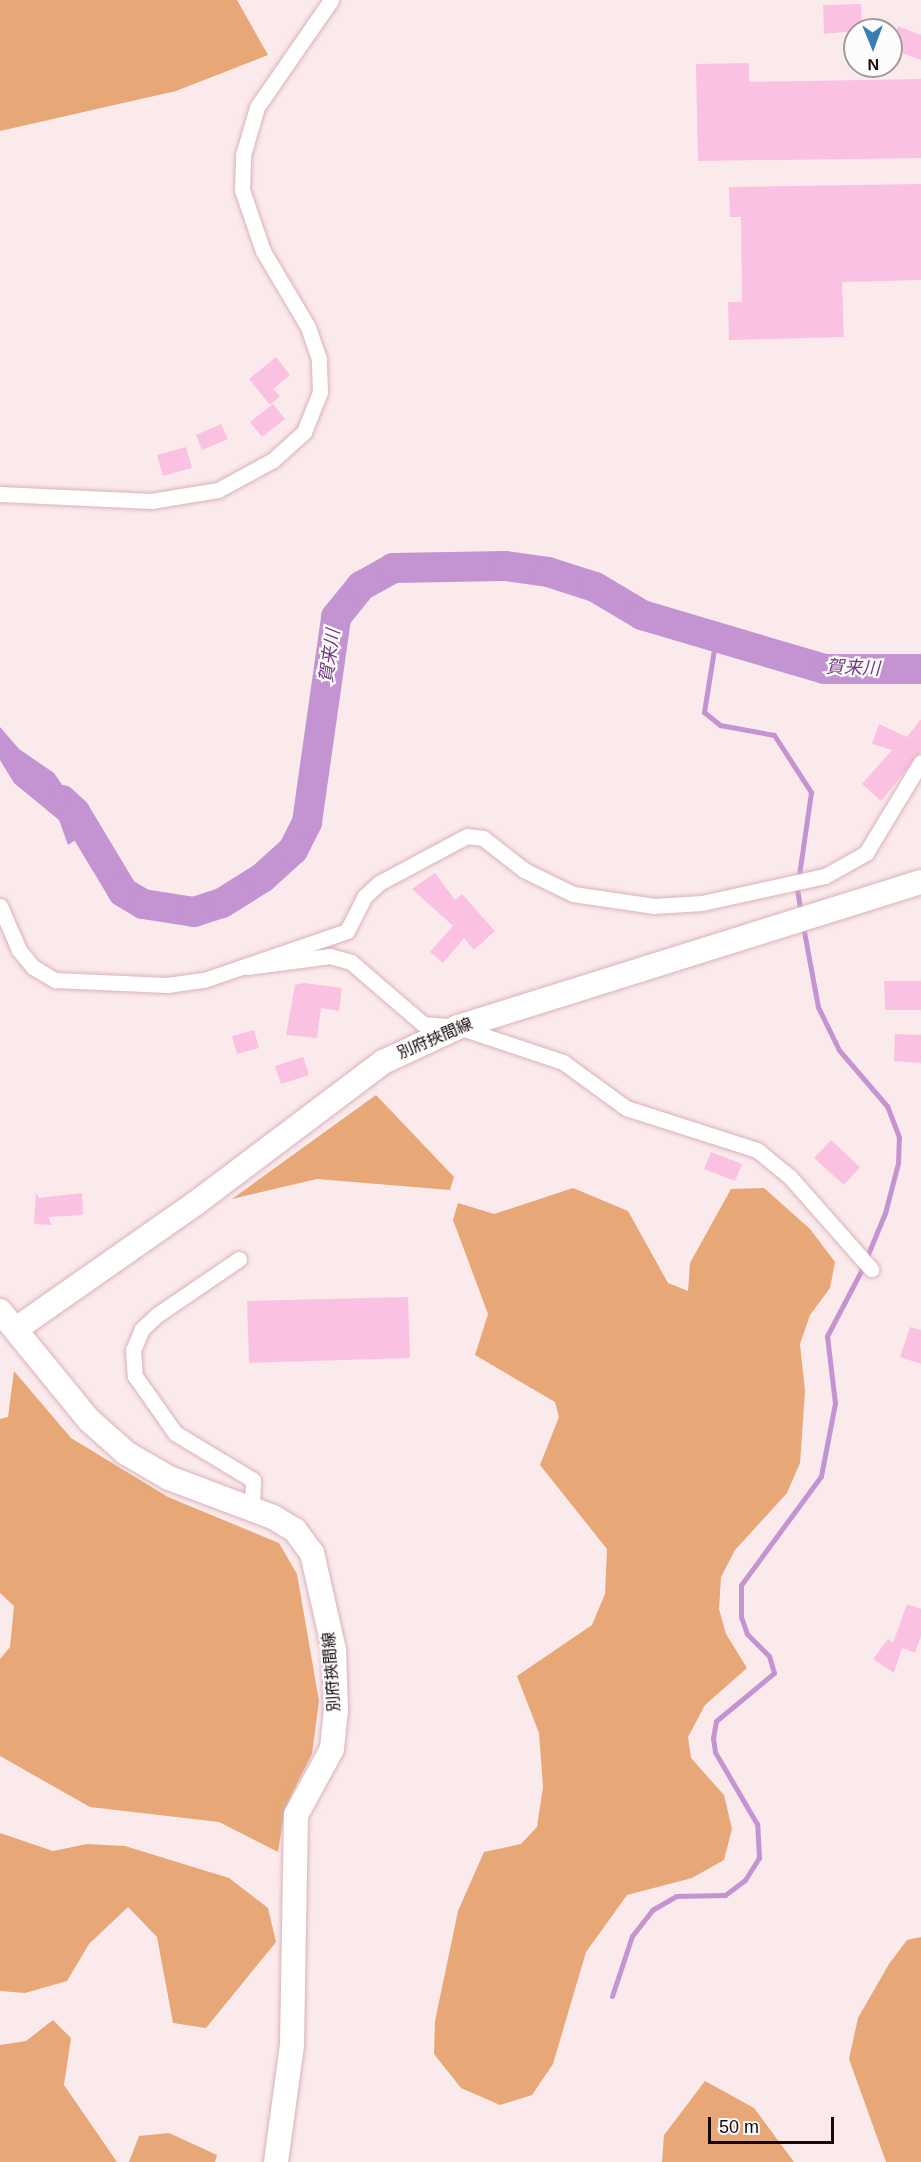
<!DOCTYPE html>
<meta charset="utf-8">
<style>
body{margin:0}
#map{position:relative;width:921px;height:2162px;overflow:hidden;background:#fbeaec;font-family:Arial,"Noto Sans JP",sans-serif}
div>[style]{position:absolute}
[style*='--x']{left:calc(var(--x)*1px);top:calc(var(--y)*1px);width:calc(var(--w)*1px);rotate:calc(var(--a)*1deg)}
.forest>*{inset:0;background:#e7a776}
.water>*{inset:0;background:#c394d1}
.stream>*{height:5px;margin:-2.5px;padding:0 2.5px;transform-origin:2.5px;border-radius:2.5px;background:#c394d1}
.river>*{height:30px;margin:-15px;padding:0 15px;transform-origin:15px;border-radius:15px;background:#c394d1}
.building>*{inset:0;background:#fbc1e3}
.roads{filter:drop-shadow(0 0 2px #d9b3b8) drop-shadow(0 0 2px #d9b3b8)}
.street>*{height:15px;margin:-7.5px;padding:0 7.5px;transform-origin:7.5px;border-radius:7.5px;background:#fff}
.primary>*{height:24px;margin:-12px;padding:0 12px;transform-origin:12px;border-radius:12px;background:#fff}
span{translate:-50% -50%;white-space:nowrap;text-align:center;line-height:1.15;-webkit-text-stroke:4.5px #fcfcfc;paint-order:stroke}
.street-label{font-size:16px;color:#16090c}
.water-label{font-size:18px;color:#713881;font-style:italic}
.north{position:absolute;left:843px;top:18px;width:60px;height:60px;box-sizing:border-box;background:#fcfcfc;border:2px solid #a09b9c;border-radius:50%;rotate:179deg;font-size:16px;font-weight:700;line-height:24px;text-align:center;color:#16090c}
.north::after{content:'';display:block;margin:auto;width:21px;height:27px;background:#367fb3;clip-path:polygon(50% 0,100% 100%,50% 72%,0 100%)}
.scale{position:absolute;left:708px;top:2117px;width:126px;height:27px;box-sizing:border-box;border:3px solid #16090c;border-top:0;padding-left:8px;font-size:18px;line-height:21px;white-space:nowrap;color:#16090c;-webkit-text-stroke:4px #fcfcfc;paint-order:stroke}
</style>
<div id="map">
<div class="forest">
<div style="clip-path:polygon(0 0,237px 0,268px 55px,176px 91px,0 131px)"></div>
<div style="clip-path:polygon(376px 1095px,454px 1177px,450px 1190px,317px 1179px,232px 1199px)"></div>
<div style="clip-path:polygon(573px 1188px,628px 1211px,668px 1283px,688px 1291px,690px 1263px,731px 1189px,764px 1188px,810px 1229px,835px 1262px,830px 1288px,810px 1315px,800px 1344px,805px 1391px,800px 1463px,787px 1493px,735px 1550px,721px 1577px,719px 1609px,726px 1634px,747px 1668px,705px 1705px,688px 1737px,691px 1758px,724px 1795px,732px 1829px,724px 1860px,692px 1878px,627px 1895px,586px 1952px,553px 2064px,532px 2095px,500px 2105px,461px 2088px,434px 2054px,435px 2021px,458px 1911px,484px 1852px,521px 1844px,537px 1827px,543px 1787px,539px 1733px,517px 1676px,592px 1625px,605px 1594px,607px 1549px,540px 1465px,559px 1417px,555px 1402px,475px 1355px,488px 1314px,453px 1220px,458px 1203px,494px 1214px)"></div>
<div style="clip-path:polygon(14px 1371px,71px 1438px,168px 1497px,279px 1543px,297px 1574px,319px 1701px,312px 1754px,285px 1808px,278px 1852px,219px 1822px,90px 1807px,0 1756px,0 1659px,10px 1647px,14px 1606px,0 1593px,0 1419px,8px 1417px)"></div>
<div style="clip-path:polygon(0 1833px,53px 1851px,87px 1844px,125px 1846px,229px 1878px,268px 1908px,276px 1942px,206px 2028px,173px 2023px,157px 1937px,128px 1907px,89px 1944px,67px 1981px,25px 1993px,0 1991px)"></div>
<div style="clip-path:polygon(921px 1937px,921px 2162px,886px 2162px,849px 2059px,858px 2018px,889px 1964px,907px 1940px)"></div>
<div style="clip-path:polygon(53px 2020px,71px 2038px,64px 2085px,117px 2162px,0 2162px,0 2045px,26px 2041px)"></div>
<div style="clip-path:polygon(705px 2081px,754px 2108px,794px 2162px,662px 2162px,664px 2135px)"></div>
<div style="clip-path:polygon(169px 2133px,217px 2155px,215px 2162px,129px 2162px,139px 2136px)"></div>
</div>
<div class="water">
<div style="clip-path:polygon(0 727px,19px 749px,54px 773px,92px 829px,68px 845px,59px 820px,14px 783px,0 760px)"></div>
</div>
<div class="stream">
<div style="--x:716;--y:637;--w:76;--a:99.1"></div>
<div style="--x:704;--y:712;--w:21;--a:39"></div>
<div style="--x:720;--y:725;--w:55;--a:10.5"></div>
<div style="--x:774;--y:735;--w:68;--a:57"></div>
<div style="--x:811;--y:792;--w:98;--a:98.2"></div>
<div style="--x:797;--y:889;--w:25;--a:81"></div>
<div style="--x:612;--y:1996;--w:63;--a:-71.6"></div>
<div style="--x:632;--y:1936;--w:33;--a:-52"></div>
<div style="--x:652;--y:1910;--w:28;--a:-30"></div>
<div style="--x:676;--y:1896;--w:49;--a:-1.2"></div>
<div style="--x:725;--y:1895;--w:25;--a:-37"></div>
<div style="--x:745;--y:1880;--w:26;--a:-58"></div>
<div style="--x:759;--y:1858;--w:34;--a:-93"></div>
<div style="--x:757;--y:1824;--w:83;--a:-120.3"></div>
<div style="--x:715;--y:1752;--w:14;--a:-98"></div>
<div style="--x:713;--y:1738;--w:17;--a:-80"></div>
<div style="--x:716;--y:1721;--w:75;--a:-39.6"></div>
<div style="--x:774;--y:1673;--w:18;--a:-106"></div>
<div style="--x:769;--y:1656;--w:31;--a:-135"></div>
<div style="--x:747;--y:1634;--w:18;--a:-109"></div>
<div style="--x:741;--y:1617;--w:32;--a:-90"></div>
<div style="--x:741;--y:1585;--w:135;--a:-53.7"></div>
<div style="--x:821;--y:1476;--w:74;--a:-79.1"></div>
<div style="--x:835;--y:1403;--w:67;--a:-96.8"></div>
<div style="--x:827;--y:1336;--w:73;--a:-62.4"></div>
<div style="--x:861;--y:1271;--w:63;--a:-67.5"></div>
<div style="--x:885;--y:1213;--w:52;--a:-75.4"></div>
<div style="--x:898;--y:1163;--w:26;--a:-88"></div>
<div style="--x:899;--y:1137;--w:33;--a:-111"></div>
<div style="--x:887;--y:1106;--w:74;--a:-130.6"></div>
<div style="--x:839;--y:1050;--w:48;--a:-116"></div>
<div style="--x:818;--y:1007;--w:82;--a:-100.5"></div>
</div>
<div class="river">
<div style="--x:62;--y:800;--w:18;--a:43"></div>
<div style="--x:75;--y:812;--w:93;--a:59"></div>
<div style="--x:123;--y:892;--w:23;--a:31"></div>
<div style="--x:143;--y:904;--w:52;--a:8.9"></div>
<div style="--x:194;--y:912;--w:29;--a:-18"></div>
<div style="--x:222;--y:903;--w:47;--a:-32"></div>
<div style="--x:262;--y:878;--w:42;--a:-42.1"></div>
<div style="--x:293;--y:850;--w:31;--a:-63"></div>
<div style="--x:307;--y:822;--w:207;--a:-81.9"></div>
<div style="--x:336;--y:617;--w:40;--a:-51"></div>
<div style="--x:361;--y:586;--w:37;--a:-29"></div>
<div style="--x:393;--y:568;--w:112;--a:-1"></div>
<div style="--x:505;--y:566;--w:43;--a:7.9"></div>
<div style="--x:548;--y:572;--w:49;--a:17.7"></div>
<div style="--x:595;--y:587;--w:55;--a:30.8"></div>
<div style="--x:642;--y:615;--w:190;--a:16.5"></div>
<div style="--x:824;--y:669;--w:97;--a:0"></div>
</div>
<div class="building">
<div style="clip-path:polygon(861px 4px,862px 30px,824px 34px,823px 5px)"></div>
<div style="clip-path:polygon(898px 26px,921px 35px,921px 60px,891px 49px)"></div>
<div style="clip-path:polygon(749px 63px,749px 82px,921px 79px,921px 158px,698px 161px,696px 64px)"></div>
<div style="clip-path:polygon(921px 184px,921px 280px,842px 282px,844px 337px,729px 340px,728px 302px,742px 302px,741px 217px,730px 217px,729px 187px)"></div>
<div style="clip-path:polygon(276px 357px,290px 375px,273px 389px,280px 396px,270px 405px,249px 379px)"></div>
<div style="clip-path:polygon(273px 404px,285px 419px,262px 437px,250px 422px)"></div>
<div style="clip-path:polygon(221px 424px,228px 439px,202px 450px,196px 435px)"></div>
<div style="clip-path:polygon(186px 447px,192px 468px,163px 476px,157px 455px)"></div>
<div style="clip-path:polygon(921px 719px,921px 752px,881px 801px,862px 784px,892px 750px,872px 744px,879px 724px,907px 737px)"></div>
<div style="clip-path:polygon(435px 873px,455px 900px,462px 894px,495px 931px,474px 950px,464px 938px,443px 963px,430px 952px,453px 926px,412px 889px)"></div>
<div style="clip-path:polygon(884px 981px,921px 981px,921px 1010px,885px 1010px)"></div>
<div style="clip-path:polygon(304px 983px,342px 988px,339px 1011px,321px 1008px,317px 1038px,286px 1035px,295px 985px)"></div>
<div style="clip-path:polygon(254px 1030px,259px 1048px,237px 1054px,232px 1036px)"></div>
<div style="clip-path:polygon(895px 1034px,921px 1035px,921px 1063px,894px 1061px)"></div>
<div style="clip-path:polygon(303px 1057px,309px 1075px,281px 1084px,275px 1066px)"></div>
<div style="clip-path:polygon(831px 1140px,860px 1167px,844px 1185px,814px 1158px)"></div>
<div style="clip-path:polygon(711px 1152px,742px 1164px,735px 1181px,704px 1169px)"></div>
<div style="clip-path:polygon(36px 1193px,39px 1198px,82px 1193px,83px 1215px,48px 1217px,52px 1225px,34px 1224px)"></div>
<div style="clip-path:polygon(408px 1297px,410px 1358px,249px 1363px,247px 1301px)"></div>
<div style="clip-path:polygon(910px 1327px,921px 1330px,921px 1364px,900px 1357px)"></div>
<div style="clip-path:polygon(907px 1604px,921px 1609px,921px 1636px,915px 1653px,902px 1648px,894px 1673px,873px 1659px,888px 1639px,893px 1643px)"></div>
</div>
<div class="roads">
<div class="street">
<div style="--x:0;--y:494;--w:151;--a:2.7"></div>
<div style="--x:151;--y:501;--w:68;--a:-9.3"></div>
<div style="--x:218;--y:490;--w:63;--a:-28.6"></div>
<div style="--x:273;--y:460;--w:42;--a:-42.1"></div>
<div style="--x:304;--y:432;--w:43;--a:-68.2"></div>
<div style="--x:320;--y:392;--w:33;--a:-92"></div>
<div style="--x:319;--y:359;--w:34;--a:-109"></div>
<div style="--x:308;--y:327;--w:88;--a:-120.6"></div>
<div style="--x:263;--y:251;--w:65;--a:-109"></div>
<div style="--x:242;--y:190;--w:35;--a:-88"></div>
<div style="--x:243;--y:155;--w:50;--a:-73.7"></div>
<div style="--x:257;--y:107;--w:130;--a:-55.3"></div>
<div style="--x:0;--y:906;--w:48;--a:66.6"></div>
<div style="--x:19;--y:950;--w:22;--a:51"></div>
<div style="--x:33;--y:967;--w:26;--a:31"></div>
<div style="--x:55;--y:980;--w:112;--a:2.6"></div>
<div style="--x:167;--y:985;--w:37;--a:-8"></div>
<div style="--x:204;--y:980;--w:151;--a:-18.9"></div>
<div style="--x:347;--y:931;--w:38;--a:-63"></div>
<div style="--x:364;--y:897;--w:21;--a:-43"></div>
<div style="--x:379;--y:883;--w:100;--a:-28.1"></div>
<div style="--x:467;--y:836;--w:16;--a:7"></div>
<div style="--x:483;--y:838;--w:52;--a:38"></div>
<div style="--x:524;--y:870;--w:55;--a:26.1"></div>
<div style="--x:573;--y:894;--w:82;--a:8.4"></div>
<div style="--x:654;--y:906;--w:48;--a:-3.6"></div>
<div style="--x:702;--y:903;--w:126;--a:-12.4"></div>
<div style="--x:825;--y:876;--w:47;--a:-29.3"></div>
<div style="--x:866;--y:853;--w:106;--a:-58.9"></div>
<div style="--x:247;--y:967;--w:84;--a:-7.5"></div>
<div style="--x:330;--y:956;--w:22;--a:16"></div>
<div style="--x:351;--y:962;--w:95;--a:40.7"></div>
<div style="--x:423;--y:1024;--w:35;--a:5"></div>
<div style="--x:458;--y:1027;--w:111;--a:18.4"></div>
<div style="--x:563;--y:1062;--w:78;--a:36.1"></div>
<div style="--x:626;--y:1108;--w:138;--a:17.8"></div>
<div style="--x:757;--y:1150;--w:43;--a:39.3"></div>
<div style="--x:790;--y:1177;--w:123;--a:48.6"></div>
<div style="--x:239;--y:1259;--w:99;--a:145.7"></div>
<div style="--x:157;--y:1315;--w:21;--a:137"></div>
<div style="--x:142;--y:1329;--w:23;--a:113"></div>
<div style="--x:133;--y:1350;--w:26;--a:86"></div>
<div style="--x:135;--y:1376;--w:70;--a:54.9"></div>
<div style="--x:175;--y:1433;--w:91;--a:31.1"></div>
<div style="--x:253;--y:1480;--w:27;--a:92"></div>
</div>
<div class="primary">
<div style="--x:0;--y:1311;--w:141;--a:50.8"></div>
<div style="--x:89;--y:1420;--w:50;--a:41.7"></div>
<div style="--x:126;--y:1453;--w:50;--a:30.2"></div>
<div style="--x:169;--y:1478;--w:111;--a:20.6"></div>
<div style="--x:273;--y:1517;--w:26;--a:31"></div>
<div style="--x:295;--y:1530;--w:29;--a:54"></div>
<div style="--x:312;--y:1553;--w:99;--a:77.2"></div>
<div style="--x:334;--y:1650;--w:60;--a:88.1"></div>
<div style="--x:336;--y:1710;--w:39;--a:96"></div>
<div style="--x:332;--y:1749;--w:75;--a:118.6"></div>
<div style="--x:296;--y:1815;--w:230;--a:91"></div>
<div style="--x:292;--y:2045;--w:118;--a:97.8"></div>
<div style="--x:16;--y:1329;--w:220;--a:-35"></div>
<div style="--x:196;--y:1203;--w:234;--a:-37"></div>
<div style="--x:383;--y:1062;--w:83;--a:-25"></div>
<div style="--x:458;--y:1027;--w:485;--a:-17.4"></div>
</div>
</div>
<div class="street-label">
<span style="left:435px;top:1039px;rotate:-23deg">別府挾間線</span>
<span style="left:332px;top:1672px;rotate:-94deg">別府挾間線</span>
</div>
<div class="water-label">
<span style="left:330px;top:656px;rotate:-82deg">賀来川</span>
<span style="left:853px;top:668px;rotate:2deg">賀来川</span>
</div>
<div class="north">N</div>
<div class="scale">50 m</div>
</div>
